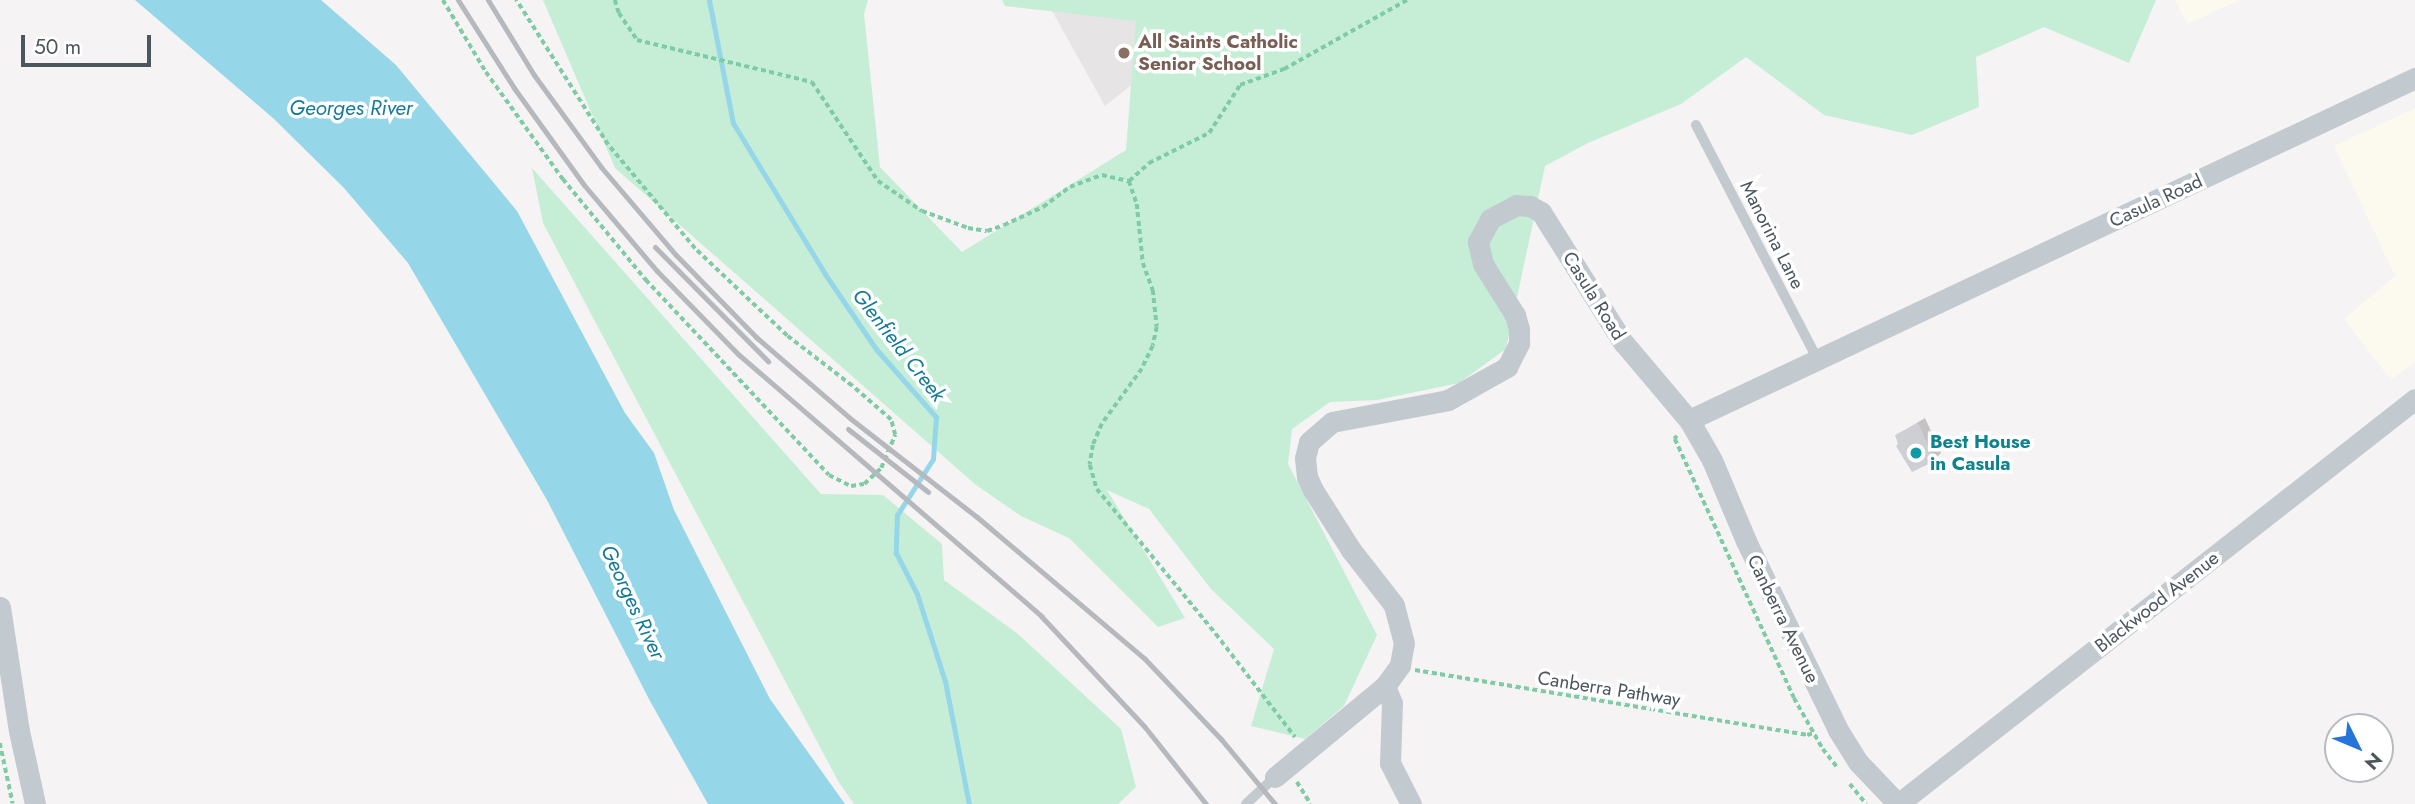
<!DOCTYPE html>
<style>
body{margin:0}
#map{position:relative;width:2415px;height:804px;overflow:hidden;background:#f5f3f3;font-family:Jost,sans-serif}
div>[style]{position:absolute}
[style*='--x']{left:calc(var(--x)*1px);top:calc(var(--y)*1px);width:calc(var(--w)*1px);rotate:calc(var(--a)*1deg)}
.commercial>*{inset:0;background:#fcf9ef}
.education>*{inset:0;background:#e6e4e4}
.green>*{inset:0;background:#c6eed6}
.water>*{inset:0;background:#95d6e8}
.shadow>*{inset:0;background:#0003}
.stream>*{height:5px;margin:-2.5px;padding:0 2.5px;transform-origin:2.5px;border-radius:2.5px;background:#95d6e8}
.building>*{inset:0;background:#cdcfd4}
.path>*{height:3.5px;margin-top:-1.75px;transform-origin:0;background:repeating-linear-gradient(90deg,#7fcba6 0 5px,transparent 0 8.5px)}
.lane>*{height:10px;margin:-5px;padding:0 5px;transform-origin:5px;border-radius:5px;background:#c2cad0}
.street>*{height:21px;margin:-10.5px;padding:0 10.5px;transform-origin:10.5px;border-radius:10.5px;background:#c2cad0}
.rail>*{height:5px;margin:-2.5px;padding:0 2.5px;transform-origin:2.5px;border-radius:2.5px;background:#b5b8bc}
.dots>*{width:19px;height:19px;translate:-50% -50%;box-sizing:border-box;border:4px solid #fff;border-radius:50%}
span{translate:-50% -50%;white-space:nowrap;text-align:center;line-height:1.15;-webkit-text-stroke:7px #fff;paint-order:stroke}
.education-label{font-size:19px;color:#785e54;font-weight:700}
.left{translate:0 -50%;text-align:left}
.street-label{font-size:19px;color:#4b565f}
.culture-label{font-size:19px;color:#0d838f;font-weight:700}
.water-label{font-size:21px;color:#157b99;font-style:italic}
.north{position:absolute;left:2324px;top:713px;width:70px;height:70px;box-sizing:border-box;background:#fff;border:2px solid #b7bbbf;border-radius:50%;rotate:133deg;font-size:19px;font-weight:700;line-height:28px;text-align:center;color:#4b565f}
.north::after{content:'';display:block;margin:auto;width:24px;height:32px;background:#2673db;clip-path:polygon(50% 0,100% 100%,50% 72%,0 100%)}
.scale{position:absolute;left:21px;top:35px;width:130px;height:32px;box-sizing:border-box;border:4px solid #4b565f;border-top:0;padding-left:9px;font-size:21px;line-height:24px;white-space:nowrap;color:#4b565f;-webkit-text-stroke:5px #fff;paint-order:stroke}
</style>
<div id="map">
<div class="commercial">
<div style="clip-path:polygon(2175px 0,2240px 0,2187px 24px)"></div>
<div style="clip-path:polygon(2415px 108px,2415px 362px,2391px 380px,2344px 319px,2395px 276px,2334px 146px)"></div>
</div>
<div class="education">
<div style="clip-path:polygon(1046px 0,1238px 0,1105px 106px)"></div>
</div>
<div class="green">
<div style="clip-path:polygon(543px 0,868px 0,864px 14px,880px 167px,962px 252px,1126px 150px,1136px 21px,1005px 6px,1002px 0,2156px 0,2129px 63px,2044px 27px,1976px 57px,1979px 107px,1912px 135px,1824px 115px,1746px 57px,1681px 104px,1588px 143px,1545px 166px,1506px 349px,1459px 383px,1377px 400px,1330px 402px,1292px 429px,1288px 464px,1377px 635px,1344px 706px,1305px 739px,1251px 726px,1274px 649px,1211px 589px,1149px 509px,1107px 490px,1185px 618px,1158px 627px,1069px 538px,1021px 516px,976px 485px,615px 168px)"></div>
<div style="clip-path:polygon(532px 168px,821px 494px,883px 495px,942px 544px,944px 580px,1018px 634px,1121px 729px,1136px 787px,1118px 804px,854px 804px,838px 781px,543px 223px)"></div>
</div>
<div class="water">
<div style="clip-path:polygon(135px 0,321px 0,396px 65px,517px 211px,625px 413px,654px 453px,674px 510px,770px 699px,845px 804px,708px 804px,650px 701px,547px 500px,408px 263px,344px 188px,273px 118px)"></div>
</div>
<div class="shadow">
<div style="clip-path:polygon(1925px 418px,1941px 453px,1934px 460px,1900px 444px,1897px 435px)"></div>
</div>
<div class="stream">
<div style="--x:709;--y:0;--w:125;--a:79"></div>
<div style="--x:733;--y:123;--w:177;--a:58.6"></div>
<div style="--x:825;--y:274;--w:91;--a:55.8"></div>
<div style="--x:876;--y:349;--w:91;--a:48.6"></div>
<div style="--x:936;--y:417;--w:42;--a:94.1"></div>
<div style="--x:933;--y:459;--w:67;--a:122.7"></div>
<div style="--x:897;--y:515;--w:38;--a:92"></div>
<div style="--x:896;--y:553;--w:46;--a:62.9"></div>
<div style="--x:917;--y:594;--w:91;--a:72.2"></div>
<div style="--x:945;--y:681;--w:125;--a:79"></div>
</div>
<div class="building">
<div style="clip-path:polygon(1918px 423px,1935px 461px,1912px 472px,1896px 446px,1898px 444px,1895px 435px)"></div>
</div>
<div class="path">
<div style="--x:443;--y:0;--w:84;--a:59.2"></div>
<div style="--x:486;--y:72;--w:132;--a:54.3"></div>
<div style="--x:563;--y:179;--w:131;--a:50.6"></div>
<div style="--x:646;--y:280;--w:267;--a:46.8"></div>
<div style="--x:829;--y:475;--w:25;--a:27"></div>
<div style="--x:851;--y:486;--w:13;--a:-9"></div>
<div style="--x:864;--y:484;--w:23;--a:-43"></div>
<div style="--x:881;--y:468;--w:36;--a:-67"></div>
<div style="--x:895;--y:435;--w:16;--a:-105"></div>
<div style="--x:891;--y:420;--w:52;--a:-138.9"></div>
<div style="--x:852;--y:386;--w:82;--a:-142.4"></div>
<div style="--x:787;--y:336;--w:127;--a:-136.6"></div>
<div style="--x:695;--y:249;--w:136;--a:-129.9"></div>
<div style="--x:608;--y:145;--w:172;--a:-122.4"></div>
<div style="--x:615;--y:0;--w:14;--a:73"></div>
<div style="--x:619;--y:13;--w:32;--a:56"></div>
<div style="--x:637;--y:40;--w:180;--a:13.5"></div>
<div style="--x:812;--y:82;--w:119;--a:56.3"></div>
<div style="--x:878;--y:181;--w:53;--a:34.3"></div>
<div style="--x:922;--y:211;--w:49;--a:20.3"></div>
<div style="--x:968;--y:228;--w:19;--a:9"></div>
<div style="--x:987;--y:231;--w:18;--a:-19"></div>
<div style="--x:1004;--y:225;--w:43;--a:-24.8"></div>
<div style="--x:1043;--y:207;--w:34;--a:-37"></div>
<div style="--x:1070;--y:187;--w:34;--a:-21"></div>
<div style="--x:1102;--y:175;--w:28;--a:13"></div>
<div style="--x:1129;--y:181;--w:24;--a:71"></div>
<div style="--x:1137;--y:204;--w:59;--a:84.2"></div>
<div style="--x:1143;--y:263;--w:29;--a:70"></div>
<div style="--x:1153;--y:290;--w:37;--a:84"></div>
<div style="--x:1157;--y:327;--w:19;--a:102"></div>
<div style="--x:1153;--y:346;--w:25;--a:116"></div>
<div style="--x:1142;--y:369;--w:68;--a:126"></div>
<div style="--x:1102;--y:424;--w:23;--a:113"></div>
<div style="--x:1093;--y:445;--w:20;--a:99"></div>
<div style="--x:1090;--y:465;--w:25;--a:74"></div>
<div style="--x:1097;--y:489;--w:188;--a:50.6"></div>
<div style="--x:1216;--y:634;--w:130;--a:52.5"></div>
<div style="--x:1129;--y:181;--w:27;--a:-42"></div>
<div style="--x:1149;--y:163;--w:67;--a:-26.6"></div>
<div style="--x:1209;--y:133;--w:57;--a:-57.1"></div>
<div style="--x:1240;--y:85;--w:47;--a:-20"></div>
<div style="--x:1284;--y:69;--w:141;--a:-29.3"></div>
<div style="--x:1677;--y:436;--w:4;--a:124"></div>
<div style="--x:1675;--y:439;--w:285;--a:65.3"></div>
<div style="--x:1794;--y:698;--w:59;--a:60.4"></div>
<div style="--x:1823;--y:749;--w:23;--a:52"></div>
<div style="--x:1415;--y:670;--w:397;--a:9.4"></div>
<div style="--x:1807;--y:735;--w:7;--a:-16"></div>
<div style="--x:0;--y:743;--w:62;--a:78"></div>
<div style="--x:1297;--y:782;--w:26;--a:58"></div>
<div style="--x:1850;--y:784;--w:26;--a:51"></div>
</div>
<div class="lane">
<div style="--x:1696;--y:125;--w:265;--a:62.6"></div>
<div style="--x:1246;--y:804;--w:40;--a:-43"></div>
</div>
<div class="street">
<div style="--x:1689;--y:420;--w:803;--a:-25.22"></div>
<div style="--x:0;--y:607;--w:125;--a:81.3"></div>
<div style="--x:19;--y:731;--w:75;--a:77.6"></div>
<div style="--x:1385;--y:686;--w:18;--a:68"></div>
<div style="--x:1392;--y:703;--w:60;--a:91.9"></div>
<div style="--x:1390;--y:763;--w:46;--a:62.9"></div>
<div style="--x:1275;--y:777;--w:143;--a:-39.6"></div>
<div style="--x:1385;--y:686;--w:26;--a:-54"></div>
<div style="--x:1400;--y:665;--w:22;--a:-80"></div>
<div style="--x:1404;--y:643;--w:39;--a:-105"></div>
<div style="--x:1394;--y:605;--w:70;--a:-128"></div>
<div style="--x:1351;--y:550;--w:71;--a:-122.3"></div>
<div style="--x:1313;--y:490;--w:14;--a:-115"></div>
<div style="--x:1307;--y:477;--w:19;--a:-96"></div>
<div style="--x:1305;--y:458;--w:16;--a:-76"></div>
<div style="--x:1309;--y:442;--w:30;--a:-41"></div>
<div style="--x:1332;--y:422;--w:118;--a:-10.7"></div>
<div style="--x:1448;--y:400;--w:68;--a:-29.2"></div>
<div style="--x:1507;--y:367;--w:27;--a:-63"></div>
<div style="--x:1519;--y:343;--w:14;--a:-90"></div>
<div style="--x:1519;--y:329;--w:15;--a:-106"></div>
<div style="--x:1515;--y:315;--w:60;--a:-122.1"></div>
<div style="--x:1483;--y:264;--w:23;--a:-103"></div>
<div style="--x:1478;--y:242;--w:26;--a:-62"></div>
<div style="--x:1490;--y:219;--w:30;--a:-28"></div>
<div style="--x:1516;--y:205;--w:14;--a:4"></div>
<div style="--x:1530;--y:206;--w:13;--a:29"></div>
<div style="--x:1541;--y:212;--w:154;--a:57.8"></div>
<div style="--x:1623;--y:342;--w:102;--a:49.8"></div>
<div style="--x:1689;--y:420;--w:46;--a:60.1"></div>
<div style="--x:1712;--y:460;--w:88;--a:67.2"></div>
<div style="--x:1746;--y:541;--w:210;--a:64"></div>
<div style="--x:1838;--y:730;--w:38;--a:58"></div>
<div style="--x:1858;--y:762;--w:58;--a:46.4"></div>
<div style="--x:1898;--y:804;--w:657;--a:-38.07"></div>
</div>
<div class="rail">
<div style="--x:458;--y:0;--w:104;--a:57.5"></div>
<div style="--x:514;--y:88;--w:120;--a:54.2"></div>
<div style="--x:584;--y:185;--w:113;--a:49.7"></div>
<div style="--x:657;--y:271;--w:116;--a:45.7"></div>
<div style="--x:738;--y:354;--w:401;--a:40.8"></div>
<div style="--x:1041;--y:616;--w:151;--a:46.9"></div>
<div style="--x:1144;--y:726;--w:100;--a:51.5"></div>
<div style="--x:488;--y:0;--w:88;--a:58.5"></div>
<div style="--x:534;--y:75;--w:114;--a:53.9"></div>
<div style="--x:601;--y:167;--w:116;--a:49.6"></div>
<div style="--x:676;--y:255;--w:115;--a:45.7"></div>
<div style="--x:756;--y:337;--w:125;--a:40.8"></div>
<div style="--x:851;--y:419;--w:160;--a:37.9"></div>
<div style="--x:977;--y:517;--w:219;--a:40.2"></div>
<div style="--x:1144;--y:658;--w:112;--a:46.5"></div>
<div style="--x:1221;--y:739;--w:85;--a:50.3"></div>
<div style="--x:655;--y:247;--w:161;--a:45.3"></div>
<div style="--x:848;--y:429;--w:102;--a:38.2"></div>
</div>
<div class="dots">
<div style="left:1124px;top:53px;background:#8d6e63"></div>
<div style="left:1916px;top:453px;background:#0f9aa8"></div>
</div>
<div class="education-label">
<span class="left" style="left:1138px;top:53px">All Saints Catholic<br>Senior School</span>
</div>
<div class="street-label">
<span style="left:2156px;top:201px;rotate:-25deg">Casula Road</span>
<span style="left:1772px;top:235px;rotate:63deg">Manorina Lane</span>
<span style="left:1594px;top:296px;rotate:58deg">Casula Road</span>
<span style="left:2157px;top:602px;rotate:-38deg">Blackwood Avenue</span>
<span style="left:1783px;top:619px;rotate:64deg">Canberra Avenue</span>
<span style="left:1609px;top:689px;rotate:9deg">Canberra Pathway</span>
</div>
<div class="culture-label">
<span class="left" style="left:1930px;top:453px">Best House<br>in Casula</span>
</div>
<div class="water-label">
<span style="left:351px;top:108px">Georges River</span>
<span style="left:899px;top:345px;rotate:52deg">Glenfield Creek</span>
<span style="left:633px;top:602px;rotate:65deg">Georges River</span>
</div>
<div class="north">N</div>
<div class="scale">50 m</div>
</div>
